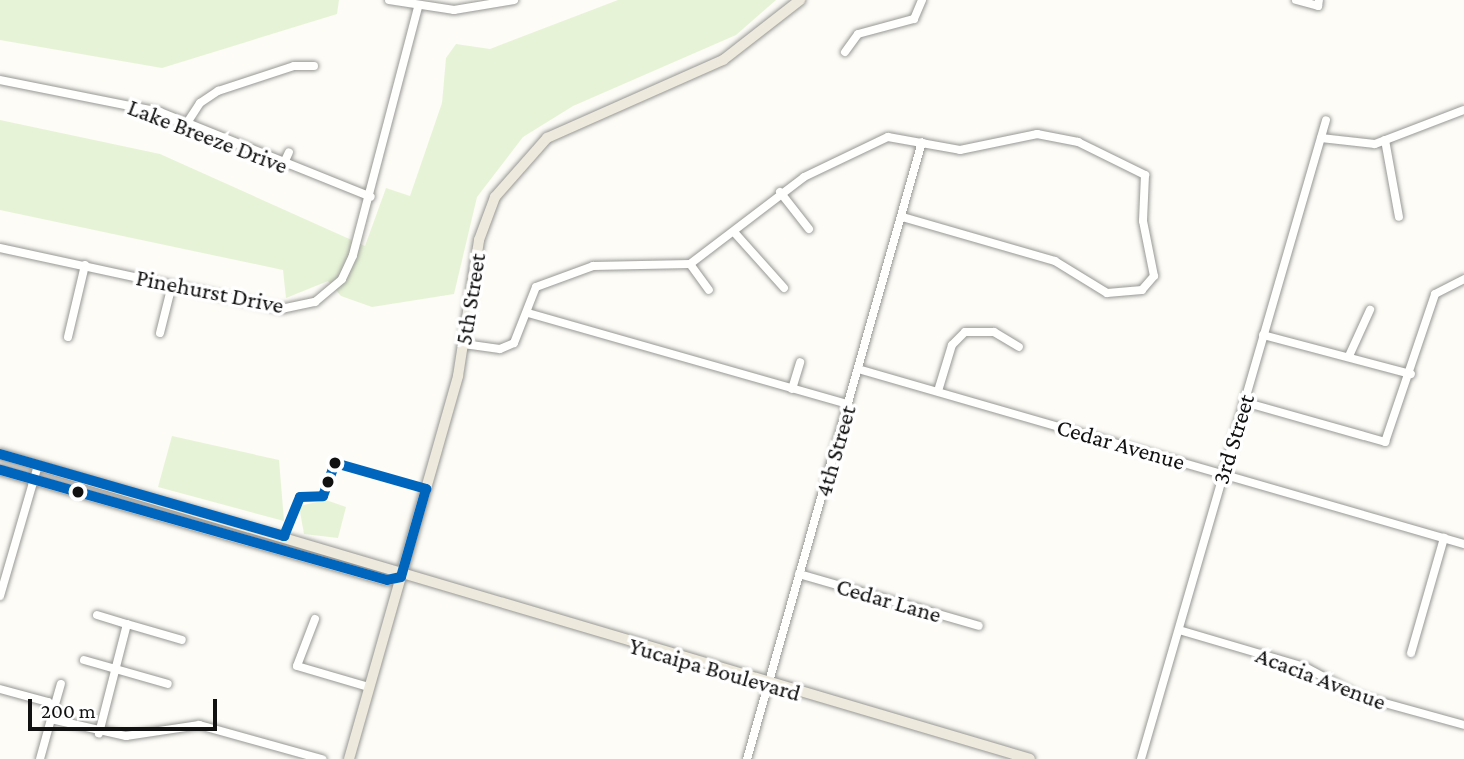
<!DOCTYPE html>
<style>
body{margin:0}
#map{position:relative;width:1464px;height:759px;overflow:hidden;background:#fdfcf7;font-family:"Crimson Pro",serif}
div>[style]{position:absolute}
[style*='--x']{left:calc(var(--x)*1px);top:calc(var(--y)*1px);width:calc(var(--w)*1px);rotate:calc(var(--a)*1deg)}
.green>*{inset:0;background:#e7f3d7}
.roads{filter:drop-shadow(0 0 2px #979795) drop-shadow(0 0 2px #979795)}
.minor>*{height:8px;margin:-4px;padding:0 4px;transform-origin:4px;border-radius:4px;background:#fffffe}
.major>*{height:10px;margin:-5px;padding:0 5px;transform-origin:5px;border-radius:5px;background:#ede9dc}
.bus-1>*{height:10px;margin:-5px;padding:0 5px;transform-origin:5px;border-radius:5px;background:#0065bd}
.dots>*{width:19px;height:19px;translate:-50% -50%;box-sizing:border-box;border:4px solid #fff;border-radius:50%}
span{translate:-50% -50%;white-space:nowrap;text-align:center;line-height:1.15;-webkit-text-stroke:7px #fff;paint-order:stroke}
.street-label{font-size:24px;color:#111}
.scale{position:absolute;left:28px;top:699px;width:189px;height:32px;box-sizing:border-box;border:4px solid #111;border-top:0;padding-left:9px;font-size:21px;line-height:24px;white-space:nowrap;color:#111;-webkit-text-stroke:5px #fff;paint-order:stroke}
</style>
<div id="map">
<div class="green">
<div style="clip-path:polygon(0 0,339px 0,337px 14px,162px 68px,0 40px)"></div>
<div style="clip-path:polygon(618px 0,776px 0,736px 35px,573px 106px,523px 137px,477px 197px,454px 294px,372px 307px,341px 296px,328px 281px,286px 298px,283px 270px,0 210px,0 120px,160px 154px,365px 246px,386px 188px,410px 196px,442px 103px,446px 58px,456px 44px,490px 49px)"></div>
<div style="clip-path:polygon(172px 436px,279px 460px,284px 521px,158px 487px)"></div>
<div style="clip-path:polygon(326px 500px,346px 507px,338px 538px,304px 534px,299px 506px)"></div>
</div>
<div class="roads">
<div class="minor">
<div style="--x:389;--y:0;--w:66;--a:8.7"></div>
<div style="--x:454;--y:10;--w:61;--a:-9.5"></div>
<div style="--x:1296;--y:0;--w:23;--a:15"></div>
<div style="--x:1318;--y:6;--w:6;--a:-81"></div>
<div style="--x:845;--y:52;--w:22;--a:-54"></div>
<div style="--x:858;--y:34;--w:58;--a:-15"></div>
<div style="--x:914;--y:19;--w:21;--a:-67"></div>
<div style="--x:0;--y:80;--w:163;--a:11.3"></div>
<div style="--x:160;--y:112;--w:227;--a:21.9"></div>
<div style="--x:187;--y:123;--w:24;--a:-57"></div>
<div style="--x:200;--y:103;--w:22;--a:-34"></div>
<div style="--x:218;--y:91;--w:80;--a:-18.2"></div>
<div style="--x:294;--y:66;--w:20;--a:0"></div>
<div style="--x:1321;--y:138;--w:54;--a:6.3"></div>
<div style="--x:1375;--y:144;--w:95;--a:-20.9"></div>
<div style="--x:1385;--y:140;--w:78;--a:79.7"></div>
<div style="--x:283;--y:165;--w:14;--a:-65"></div>
<div style="--x:780;--y:192;--w:47;--a:51.9"></div>
<div style="--x:734;--y:232;--w:75;--a:48.2"></div>
<div style="--x:0;--y:248;--w:288;--a:12.2"></div>
<div style="--x:281;--y:309;--w:35;--a:-12"></div>
<div style="--x:315;--y:302;--w:35;--a:-40"></div>
<div style="--x:342;--y:279;--w:26;--a:-65"></div>
<div style="--x:353;--y:255;--w:255;--a:-75.3"></div>
<div style="--x:690;--y:264;--w:143;--a:-37.3"></div>
<div style="--x:804;--y:177;--w:93;--a:-25.5"></div>
<div style="--x:888;--y:137;--w:73;--a:10.2"></div>
<div style="--x:960;--y:150;--w:79;--a:-11.7"></div>
<div style="--x:1037;--y:134;--w:42;--a:11"></div>
<div style="--x:1078;--y:142;--w:75;--a:26.2"></div>
<div style="--x:1145;--y:175;--w:46;--a:92.5"></div>
<div style="--x:1143;--y:221;--w:56;--a:78.7"></div>
<div style="--x:1154;--y:276;--w:18;--a:131"></div>
<div style="--x:1142;--y:290;--w:35;--a:175"></div>
<div style="--x:1107;--y:293;--w:61;--a:-148.4"></div>
<div style="--x:1055;--y:261;--w:158;--a:-163.9"></div>
<div style="--x:528;--y:313;--w:333;--a:15.9"></div>
<div style="--x:160;--y:333;--w:49;--a:-76"></div>
<div style="--x:1263;--y:335;--w:153;--a:14.8"></div>
<div style="--x:68;--y:337;--w:74;--a:-76.7"></div>
<div style="--x:464;--y:344;--w:36;--a:8"></div>
<div style="--x:500;--y:349;--w:15;--a:-23"></div>
<div style="--x:514;--y:343;--w:60;--a:-68.6"></div>
<div style="--x:536;--y:287;--w:61;--a:-20.2"></div>
<div style="--x:593;--y:266;--w:97;--a:-1.2"></div>
<div style="--x:690;--y:264;--w:32;--a:54"></div>
<div style="--x:1349;--y:356;--w:51;--a:-65.5"></div>
<div style="--x:858;--y:369;--w:631;--a:16.11"></div>
<div style="--x:792;--y:389;--w:28;--a:-73"></div>
<div style="--x:938;--y:391;--w:48;--a:-73.1"></div>
<div style="--x:952;--y:345;--w:18;--a:-45"></div>
<div style="--x:965;--y:332;--w:29;--a:0"></div>
<div style="--x:994;--y:332;--w:29;--a:31"></div>
<div style="--x:1244;--y:402;--w:147;--a:15.8"></div>
<div style="--x:1385;--y:442;--w:156;--a:-71.3"></div>
<div style="--x:1435;--y:294;--w:33;--a:-27"></div>
<div style="--x:799;--y:574;--w:187;--a:16.1"></div>
<div style="--x:0;--y:596;--w:136;--a:-73.8"></div>
<div style="--x:97;--y:615;--w:31;--a:17"></div>
<div style="--x:127;--y:624;--w:113;--a:104.4"></div>
<div style="--x:315;--y:619;--w:50;--a:111"></div>
<div style="--x:297;--y:666;--w:75;--a:16.3"></div>
<div style="--x:127;--y:624;--w:57;--a:16.2"></div>
<div style="--x:1179;--y:630;--w:131;--a:16.4"></div>
<div style="--x:1305;--y:667;--w:61;--a:28.2"></div>
<div style="--x:1359;--y:696;--w:109;--a:15.4"></div>
<div style="--x:1411;--y:653;--w:120;--a:-74"></div>
<div style="--x:84;--y:660;--w:87;--a:15.9"></div>
<div style="--x:0;--y:689;--w:50;--a:15.2"></div>
<div style="--x:48;--y:702;--w:17;--a:80"></div>
<div style="--x:54;--y:708;--w:25;--a:-74"></div>
<div style="--x:40;--y:759;--w:41;--a:-74.6"></div>
<div style="--x:51;--y:719;--w:77;--a:12.8"></div>
<div style="--x:126;--y:736;--w:74;--a:-8.6"></div>
<div style="--x:199;--y:725;--w:128;--a:15.5"></div>
<div style="--x:747;--y:759;--w:641;--a:-74.17"></div>
<div style="--x:1141;--y:759;--w:665;--a:-73.85"></div>
</div>
<div class="major">
<div style="--x:0;--y:454;--w:1074;--a:16.49"></div>
<div style="--x:0;--y:470;--w:402;--a:15.9"></div>
<div style="--x:387;--y:580;--w:14;--a:-12"></div>
<div style="--x:349;--y:759;--w:398;--a:-74.1"></div>
<div style="--x:458;--y:376;--w:138;--a:-81.2"></div>
<div style="--x:479;--y:240;--w:46;--a:-69.6"></div>
<div style="--x:495;--y:197;--w:79;--a:-48.6"></div>
<div style="--x:547;--y:138;--w:193;--a:-23.9"></div>
<div style="--x:723;--y:60;--w:98;--a:-37.9"></div>
</div>
</div>
<div class="bus-1">
<div style="--x:0;--y:454;--w:296;--a:16.1"></div>
<div style="--x:284;--y:536;--w:42;--a:-67.7"></div>
<div style="--x:300;--y:497;--w:23;--a:-2"></div>
<div style="--x:323;--y:496;--w:35;--a:-70"></div>
<div style="--x:335;--y:463;--w:95;--a:15.9"></div>
<div style="--x:426;--y:489;--w:91;--a:105.9"></div>
<div style="--x:401;--y:577;--w:14;--a:168"></div>
<div style="--x:387;--y:580;--w:402;--a:-164.1"></div>
</div>
<div class="dots">
<div style="left:335px;top:463px;background:#111"></div>
<div style="left:328px;top:482px;background:#111"></div>
<div style="left:78px;top:492px;background:#111"></div>
</div>
<div class="street-label">
<span style="left:208px;top:136px;rotate:21deg">Lake Breeze Drive</span>
<span style="left:210px;top:291px;rotate:11deg">Pinehurst Drive</span>
<span style="left:470px;top:299px;rotate:-81deg">5th Street</span>
<span style="left:1233px;top:439px;rotate:-73deg">3rd Street</span>
<span style="left:1121px;top:444px;rotate:16deg">Cedar Avenue</span>
<span style="left:835px;top:451px;rotate:-74deg">4th Street</span>
<span style="left:889px;top:600px;rotate:16deg">Cedar Lane</span>
<span style="left:715px;top:669px;rotate:16deg">Yucaipa Boulevard</span>
<span style="left:1321px;top:678px;rotate:21deg">Acacia Avenue</span>
</div>
<div class="scale">200 m</div>
</div>
